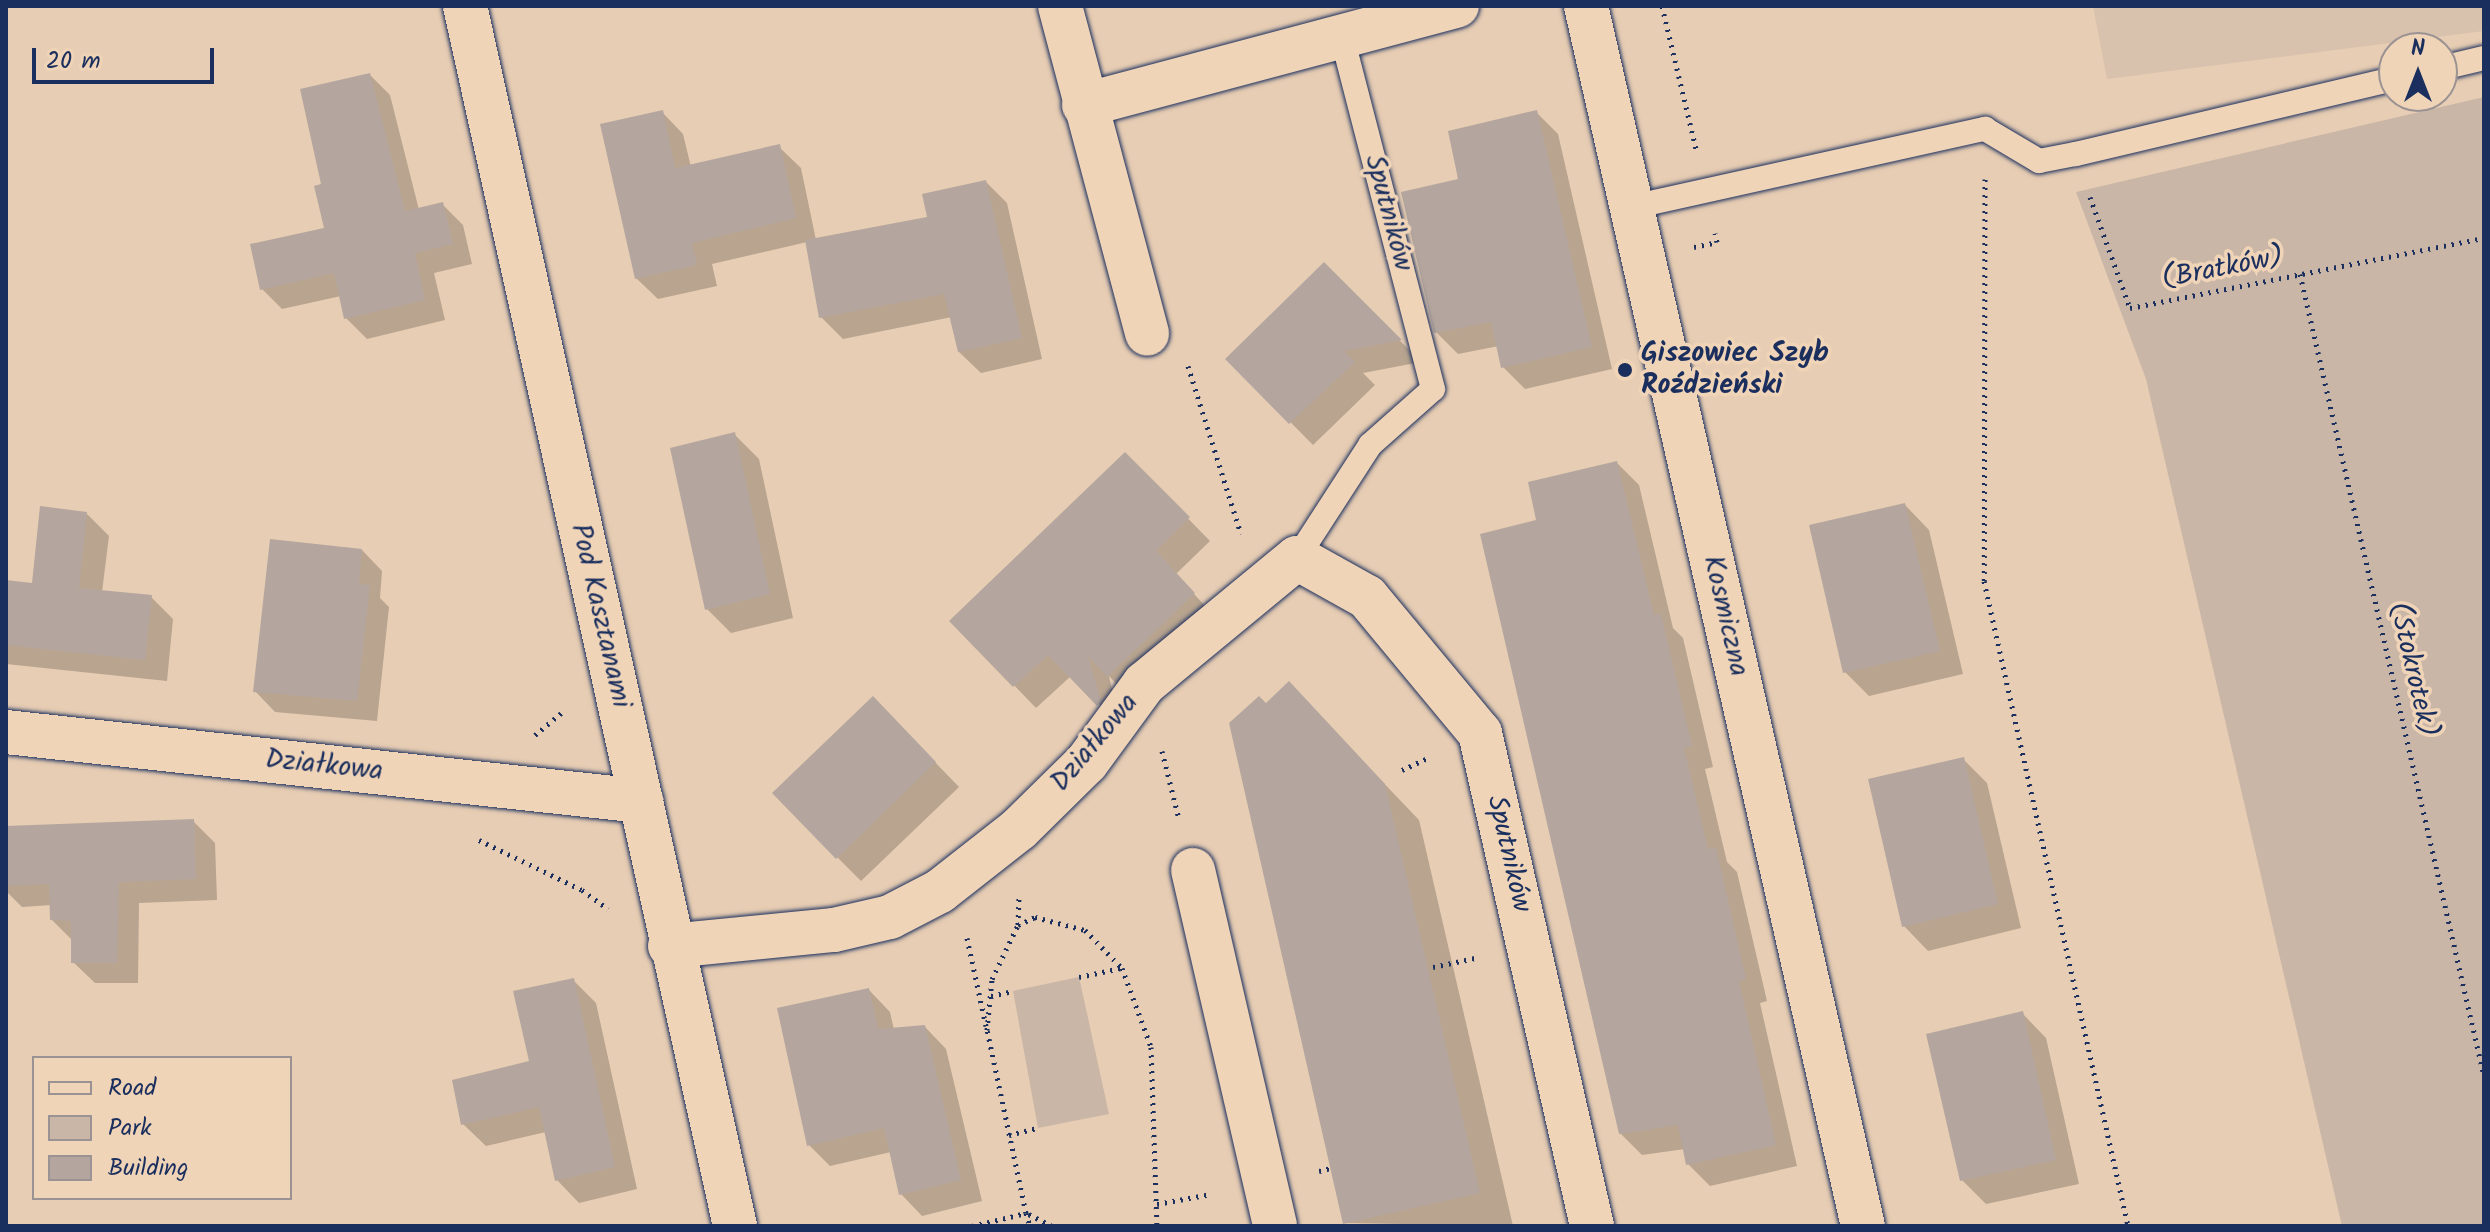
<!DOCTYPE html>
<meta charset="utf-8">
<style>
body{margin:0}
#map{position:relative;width:2490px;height:1232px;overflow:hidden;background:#e7cdb3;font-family:Kalam,sans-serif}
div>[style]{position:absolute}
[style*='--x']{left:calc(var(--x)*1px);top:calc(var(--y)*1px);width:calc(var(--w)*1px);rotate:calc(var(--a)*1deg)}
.built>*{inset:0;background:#d8c1ad}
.green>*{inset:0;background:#cab6a7}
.shadow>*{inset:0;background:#0003}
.building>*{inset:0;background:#b4a69e}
.path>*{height:5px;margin-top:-2.5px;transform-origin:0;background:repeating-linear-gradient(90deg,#1b2f5e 0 2px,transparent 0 8px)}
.roads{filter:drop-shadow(0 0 2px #1b2f5e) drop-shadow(0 0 2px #1b2f5e)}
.lane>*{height:24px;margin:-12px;padding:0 12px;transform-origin:12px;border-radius:12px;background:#f0d4b7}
.street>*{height:44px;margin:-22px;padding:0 22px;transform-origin:22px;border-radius:22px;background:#f0d4b7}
.secondary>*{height:44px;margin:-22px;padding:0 22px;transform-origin:22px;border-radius:22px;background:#f0d4b7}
.dots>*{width:22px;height:22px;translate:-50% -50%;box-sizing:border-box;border:4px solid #f0d4b7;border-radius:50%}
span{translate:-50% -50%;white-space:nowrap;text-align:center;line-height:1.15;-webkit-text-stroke:7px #f0d4b7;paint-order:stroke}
.street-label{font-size:28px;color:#1b2f5e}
.poi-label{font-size:28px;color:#1b2f5e;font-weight:700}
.left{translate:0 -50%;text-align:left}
.frame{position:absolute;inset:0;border:8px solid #1b2f5e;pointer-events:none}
.legend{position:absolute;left:32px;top:1056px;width:260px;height:144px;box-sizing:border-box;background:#f0d4b7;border:2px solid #9b9293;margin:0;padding:10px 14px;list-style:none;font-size:24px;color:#1b2f5e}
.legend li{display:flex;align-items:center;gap:16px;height:40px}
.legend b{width:40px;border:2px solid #9b9293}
.north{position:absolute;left:2378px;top:32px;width:80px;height:80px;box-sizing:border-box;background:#f0d4b7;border:2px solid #9b9293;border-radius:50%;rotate:0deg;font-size:22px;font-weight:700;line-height:32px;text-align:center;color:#1b2f5e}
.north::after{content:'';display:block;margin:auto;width:28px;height:36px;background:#1b2f5e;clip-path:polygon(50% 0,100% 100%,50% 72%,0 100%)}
.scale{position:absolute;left:32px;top:48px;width:182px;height:36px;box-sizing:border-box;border:4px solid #1b2f5e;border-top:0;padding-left:10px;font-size:24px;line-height:28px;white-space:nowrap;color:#1b2f5e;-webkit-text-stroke:6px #f0d4b7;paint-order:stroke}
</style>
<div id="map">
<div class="built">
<div style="clip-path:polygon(2093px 6px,2484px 6px,2484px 31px,2107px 79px)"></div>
</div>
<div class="green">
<div style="clip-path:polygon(2484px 97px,2484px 1226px,2342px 1226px,2146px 379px,2076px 192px)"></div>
<div style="clip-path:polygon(1079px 977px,1109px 1114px,1038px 1128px,1013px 991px)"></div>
</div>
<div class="shadow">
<div style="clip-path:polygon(370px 75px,390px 95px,419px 210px,443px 205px,463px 225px,472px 264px,434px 273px,445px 320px,367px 339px,346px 318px,341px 296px,282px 309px,262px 289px,326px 230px,324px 186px)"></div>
<div style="clip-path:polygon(662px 112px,683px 134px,691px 167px,779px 147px,801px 168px,816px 240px,929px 219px,986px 182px,1007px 203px,1042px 359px,981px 373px,959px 352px,952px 317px,843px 339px,821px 317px,807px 242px,712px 264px,717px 286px,658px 299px,636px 278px)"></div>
<div style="clip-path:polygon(1536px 112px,1558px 134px,1612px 369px,1525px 389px,1503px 367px,1499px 346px,1458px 354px,1436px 332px,1460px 181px)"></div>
<div style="clip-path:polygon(1324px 264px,1421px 362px,1363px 373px,1375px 385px,1313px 445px,1228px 359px)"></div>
<div style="clip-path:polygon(735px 435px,759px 459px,793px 618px,731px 633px,707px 609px)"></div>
<div style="clip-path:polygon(1125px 454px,1210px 541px,1176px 574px,1215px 617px,1130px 698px,1109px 676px,1120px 726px,1071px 676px,1036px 708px,952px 621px)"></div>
<div style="clip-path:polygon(1617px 463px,1639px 485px,1673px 628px,1683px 638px,1713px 767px,1705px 769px,1727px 862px,1737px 872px,1767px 1001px,1760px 1003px,1797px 1166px,1710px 1186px,1688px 1164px,1685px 1149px,1642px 1155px,1620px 1133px,1539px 522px)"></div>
<div style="clip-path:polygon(1905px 505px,1929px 530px,1963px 674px,1869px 696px,1845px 672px)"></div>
<div style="clip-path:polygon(87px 514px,109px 536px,102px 592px,151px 597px,173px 619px,167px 681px,6px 664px,6px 582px,34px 585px)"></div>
<div style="clip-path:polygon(362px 550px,382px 571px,380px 598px,389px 607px,377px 721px,275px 712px,255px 691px)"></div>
<div style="clip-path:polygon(1289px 684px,1419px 820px,1513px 1226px,1345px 1223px)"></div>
<div style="clip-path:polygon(897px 723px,959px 787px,861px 881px,837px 857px)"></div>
<div style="clip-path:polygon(1963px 759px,1987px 783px,2021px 928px,1928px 951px,1904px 926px)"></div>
<div style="clip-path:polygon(193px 821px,215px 843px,217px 900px,139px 903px,138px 983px,95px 983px,73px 962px,73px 941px,52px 920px,52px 905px,22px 907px,6px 891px,6px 828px)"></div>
<div style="clip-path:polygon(573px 980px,596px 1003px,637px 1189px,579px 1203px,557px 1180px,546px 1132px,486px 1146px,463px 1124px,531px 1062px)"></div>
<div style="clip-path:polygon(869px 990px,890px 1012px,894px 1030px,925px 1027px,946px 1049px,982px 1201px,922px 1216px,901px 1194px,891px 1152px,830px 1166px,809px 1145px)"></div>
<div style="clip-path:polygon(2022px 1013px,2046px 1038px,2079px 1184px,1986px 1204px,1962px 1180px)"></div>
</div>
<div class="building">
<div style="clip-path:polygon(370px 73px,405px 211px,443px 202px,453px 244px,415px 253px,425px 300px,344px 319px,334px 273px,260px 290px,250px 244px,324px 228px,314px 186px,321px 184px,300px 89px)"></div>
<div style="clip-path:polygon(663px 110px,675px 168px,780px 144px,796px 218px,692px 243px,697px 265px,635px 279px,600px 124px)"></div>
<div style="clip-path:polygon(1537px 110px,1592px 347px,1501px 368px,1491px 322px,1434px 333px,1401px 192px,1458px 179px,1448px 131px)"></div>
<div style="clip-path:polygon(986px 180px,1022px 338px,958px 352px,944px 294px,819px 318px,805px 240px,927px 217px,922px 194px)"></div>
<div style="clip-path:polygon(1324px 262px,1402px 340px,1344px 351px,1355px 362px,1289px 424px,1225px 359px)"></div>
<div style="clip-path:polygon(735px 432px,770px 594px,705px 610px,670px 448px)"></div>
<div style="clip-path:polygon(1125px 452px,1190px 517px,1156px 551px,1195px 593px,1107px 677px,1088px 656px,1101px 701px,1097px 706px,1048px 655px,1013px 687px,949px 621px)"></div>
<div style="clip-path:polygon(1617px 461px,1654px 615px,1661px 614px,1692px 746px,1684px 748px,1708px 849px,1716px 848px,1746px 979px,1739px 981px,1776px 1145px,1686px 1165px,1678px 1125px,1619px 1134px,1480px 534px,1536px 520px,1528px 482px)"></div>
<div style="clip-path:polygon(1905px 503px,1940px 651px,1843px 673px,1809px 525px)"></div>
<div style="clip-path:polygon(40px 506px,87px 512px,79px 588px,152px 595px,145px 660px,6px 645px,6px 580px,32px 583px)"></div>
<div style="clip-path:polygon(270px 539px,362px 549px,359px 584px,370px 585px,357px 701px,253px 692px)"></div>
<div style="clip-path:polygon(1289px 681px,1385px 784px,1480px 1193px,1343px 1224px,1229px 723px,1259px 696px,1266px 703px)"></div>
<div style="clip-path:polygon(873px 696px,936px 762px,836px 859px,772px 793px)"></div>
<div style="clip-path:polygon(1964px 757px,1998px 904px,1902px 927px,1868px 779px)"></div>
<div style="clip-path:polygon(194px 819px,196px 879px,119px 882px,117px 963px,71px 963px,71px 921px,50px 920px,49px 884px,6px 886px,6px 826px)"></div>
<div style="clip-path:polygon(574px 978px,615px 1167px,555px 1181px,539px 1107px,461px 1125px,452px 1080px,529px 1061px,513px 991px)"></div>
<div style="clip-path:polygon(869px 988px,878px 1029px,925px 1025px,961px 1180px,899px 1195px,884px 1128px,807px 1146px,777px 1008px)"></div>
<div style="clip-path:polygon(2023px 1011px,2056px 1160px,1960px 1181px,1926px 1034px)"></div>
</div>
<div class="path">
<div style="--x:1662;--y:6;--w:147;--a:76.6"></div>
<div style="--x:1985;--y:179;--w:402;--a:90.1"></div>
<div style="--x:1984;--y:581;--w:661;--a:77.41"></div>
<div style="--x:2090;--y:197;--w:118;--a:70.2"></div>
<div style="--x:2130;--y:308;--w:361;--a:-11.2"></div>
<div style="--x:1694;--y:247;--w:24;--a:-12"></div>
<div style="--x:1717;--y:242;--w:9;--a:-103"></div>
<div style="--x:2300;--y:274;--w:823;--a:77.08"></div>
<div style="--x:1188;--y:366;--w:176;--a:72.5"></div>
<div style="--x:535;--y:735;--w:38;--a:-40"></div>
<div style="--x:1162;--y:751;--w:70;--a:76"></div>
<div style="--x:1402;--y:770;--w:31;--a:-25"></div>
<div style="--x:479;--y:840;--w:114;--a:25.9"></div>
<div style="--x:582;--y:890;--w:32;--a:36"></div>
<div style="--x:1018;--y:925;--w:27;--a:-88"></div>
<div style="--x:967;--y:938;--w:90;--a:77.8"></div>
<div style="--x:1433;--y:967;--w:43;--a:-12.1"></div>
<div style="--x:1079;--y:977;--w:43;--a:-12.1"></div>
<div style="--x:991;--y:996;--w:23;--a:-13"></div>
<div style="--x:1009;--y:1135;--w:30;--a:-14"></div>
<div style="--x:1319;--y:1171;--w:12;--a:-14"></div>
<div style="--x:1157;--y:1204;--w:55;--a:-10.5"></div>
<div style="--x:972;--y:1226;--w:56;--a:-13.5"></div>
<div style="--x:1026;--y:1213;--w:14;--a:73"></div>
<div style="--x:1052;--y:1226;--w:29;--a:-153"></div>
<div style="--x:1026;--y:1213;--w:187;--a:-102"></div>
<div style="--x:987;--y:1030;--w:51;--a:-84.4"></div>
<div style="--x:992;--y:979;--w:60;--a:-64.3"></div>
<div style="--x:1018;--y:925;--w:19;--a:-25"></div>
<div style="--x:1035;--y:917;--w:52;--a:14.6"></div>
<div style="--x:1085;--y:930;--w:53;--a:45.8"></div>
<div style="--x:1122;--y:968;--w:84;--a:69.8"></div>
<div style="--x:1151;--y:1047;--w:179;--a:88.1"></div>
</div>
<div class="roads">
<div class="lane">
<div style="--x:2442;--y:68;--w:43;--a:-13.4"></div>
<div style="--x:1632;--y:207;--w:362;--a:-12.5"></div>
<div style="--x:1985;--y:129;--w:63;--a:30.7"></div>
<div style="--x:2039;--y:161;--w:38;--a:-11"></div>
<div style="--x:2076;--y:154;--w:327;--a:-13.3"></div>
<div style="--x:1297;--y:558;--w:135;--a:-57.1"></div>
<div style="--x:1370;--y:445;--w:84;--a:-41.6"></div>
<div style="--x:1433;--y:389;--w:365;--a:-104.5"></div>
</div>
<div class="street">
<div style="--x:465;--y:6;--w:1250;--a:77.52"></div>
<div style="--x:1060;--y:6;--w:339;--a:75.1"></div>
<div style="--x:1084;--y:105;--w:386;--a:-14.9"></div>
<div style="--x:6;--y:732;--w:639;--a:6.2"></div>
<div style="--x:1193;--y:870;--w:365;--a:77"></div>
<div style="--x:670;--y:946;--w:165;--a:-5.6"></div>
<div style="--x:834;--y:930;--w:57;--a:-13.1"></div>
<div style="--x:890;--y:917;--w:56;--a:-27.5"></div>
<div style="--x:940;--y:891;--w:100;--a:-38.1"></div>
<div style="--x:1019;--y:829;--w:95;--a:-44.6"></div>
<div style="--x:1087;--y:762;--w:97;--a:-53.8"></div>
<div style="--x:1144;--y:684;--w:198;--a:-39.5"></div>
<div style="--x:1297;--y:558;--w:80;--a:29.1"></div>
<div style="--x:1367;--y:597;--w:177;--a:50.3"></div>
<div style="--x:1480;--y:733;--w:506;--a:77.2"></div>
</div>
<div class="secondary">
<div style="--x:1586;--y:6;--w:1251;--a:77.21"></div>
</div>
</div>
<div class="dots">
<div style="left:1625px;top:370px;background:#1b2f5e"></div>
</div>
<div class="street-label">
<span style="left:1388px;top:213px;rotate:75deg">Sputników</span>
<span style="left:2223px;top:269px;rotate:-11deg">(Bratków)</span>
<span style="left:600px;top:616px;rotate:77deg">Pod Kasztanami</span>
<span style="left:1725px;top:616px;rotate:77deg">Kosmiczna</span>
<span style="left:2412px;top:670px;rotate:77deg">(Stokrotek)</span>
<span style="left:1095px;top:743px;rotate:-50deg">Działkowa</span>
<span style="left:324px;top:766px;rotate:6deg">Działkowa</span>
<span style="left:1508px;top:854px;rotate:77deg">Sputników</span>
</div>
<div class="poi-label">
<span class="left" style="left:1641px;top:370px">Giszowiec Szyb<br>Roździeński</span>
</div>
<div class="frame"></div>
<ul class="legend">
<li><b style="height:10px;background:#f0d4b7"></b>Road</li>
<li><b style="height:22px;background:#cab6a7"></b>Park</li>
<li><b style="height:22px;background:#b4a69e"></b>Building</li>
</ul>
<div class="north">N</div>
<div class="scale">20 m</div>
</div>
